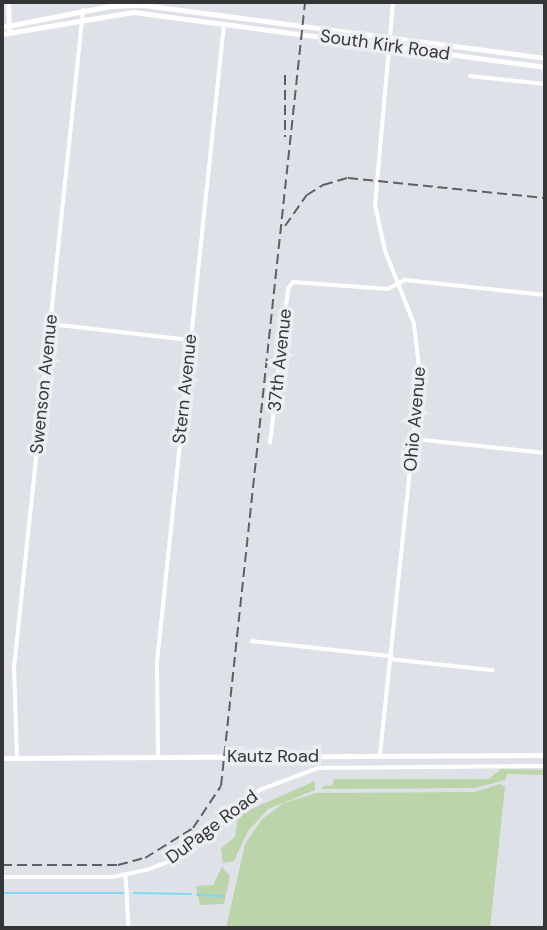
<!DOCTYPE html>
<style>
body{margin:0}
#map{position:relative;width:547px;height:930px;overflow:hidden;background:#dee1e7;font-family:"DM Sans",sans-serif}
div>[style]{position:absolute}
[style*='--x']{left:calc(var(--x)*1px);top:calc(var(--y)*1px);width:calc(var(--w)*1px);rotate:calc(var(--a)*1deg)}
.green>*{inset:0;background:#bcd4aa}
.stream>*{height:2px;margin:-1px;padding:0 1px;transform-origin:1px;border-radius:1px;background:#7fd9f4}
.minor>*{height:3.5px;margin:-1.75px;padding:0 1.75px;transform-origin:1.75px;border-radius:1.75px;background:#fff}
.tertiary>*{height:5px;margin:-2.5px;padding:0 2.5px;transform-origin:2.5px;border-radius:2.5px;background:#fff}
.secondary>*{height:5px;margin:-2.5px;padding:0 2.5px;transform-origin:2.5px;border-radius:2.5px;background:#fff}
.rail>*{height:2px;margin-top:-1px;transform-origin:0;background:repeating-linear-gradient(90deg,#5d5f62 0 10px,transparent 0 15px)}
span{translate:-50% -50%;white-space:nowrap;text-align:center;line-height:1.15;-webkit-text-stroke:7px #ebeff4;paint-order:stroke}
.street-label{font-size:18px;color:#343537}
.frame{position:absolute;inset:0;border:4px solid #343537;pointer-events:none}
</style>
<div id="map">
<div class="green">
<div style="clip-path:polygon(501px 769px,545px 770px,545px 775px,507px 774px,505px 780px,475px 788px,321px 789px,325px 785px,332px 786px,334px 779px,489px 779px)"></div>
<div style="clip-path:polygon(315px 781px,315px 790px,268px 809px,248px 831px,234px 861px,223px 863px,221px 848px,235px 837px,238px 815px)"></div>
<div style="clip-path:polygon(500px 784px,505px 787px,490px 928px,226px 928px,245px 844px,262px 819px,284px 803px,316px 793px,474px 792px)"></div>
<div style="clip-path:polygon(222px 867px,230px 876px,224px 904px,200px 905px,196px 886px,213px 885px)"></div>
</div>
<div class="stream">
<div style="--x:2;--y:893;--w:122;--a:0"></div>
<div style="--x:134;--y:893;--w:57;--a:1"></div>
<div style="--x:197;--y:895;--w:26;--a:2"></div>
</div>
<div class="minor">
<div style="--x:470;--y:76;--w:75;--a:6.1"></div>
<div style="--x:50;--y:324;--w:141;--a:6.5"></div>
<div style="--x:415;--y:439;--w:131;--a:6.1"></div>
<div style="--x:270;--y:443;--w:155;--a:-83.3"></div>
<div style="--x:288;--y:289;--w:9;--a:-54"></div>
<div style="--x:293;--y:282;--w:95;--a:4.2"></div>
<div style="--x:388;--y:289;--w:19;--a:-28"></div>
<div style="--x:405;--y:280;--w:141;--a:6.1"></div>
<div style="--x:252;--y:641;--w:140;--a:6.2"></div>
<div style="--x:390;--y:659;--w:103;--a:6.2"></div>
<div style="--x:380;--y:755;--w:380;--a:-84"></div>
<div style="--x:420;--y:377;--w:53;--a:-96.5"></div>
<div style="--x:414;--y:324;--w:79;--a:-111.7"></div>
<div style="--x:385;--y:251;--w:47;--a:-102.3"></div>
<div style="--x:375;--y:205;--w:204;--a:-84.9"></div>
<div style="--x:17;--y:757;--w:89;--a:-91.9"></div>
<div style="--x:14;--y:668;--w:661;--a:-84"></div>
<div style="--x:158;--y:757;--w:95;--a:-90.6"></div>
<div style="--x:157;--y:662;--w:641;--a:-84"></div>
<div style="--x:126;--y:876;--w:52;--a:86.7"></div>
<div style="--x:2;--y:877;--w:111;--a:0"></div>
<div style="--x:113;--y:877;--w:35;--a:-12"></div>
<div style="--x:147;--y:870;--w:25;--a:-21"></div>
<div style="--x:170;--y:861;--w:115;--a:-38.3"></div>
<div style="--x:260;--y:790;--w:62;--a:-20.8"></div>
<div style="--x:318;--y:768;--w:227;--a:-0.5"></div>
</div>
<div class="tertiary">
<div style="--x:8;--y:2;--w:31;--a:88"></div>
<div style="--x:2;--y:758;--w:543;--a:-0.32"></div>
</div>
<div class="secondary">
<div style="--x:2;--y:27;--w:110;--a:-11"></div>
<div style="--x:110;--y:6;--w:33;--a:-2"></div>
<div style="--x:143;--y:5;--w:405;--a:7.5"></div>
<div style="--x:2;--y:34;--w:133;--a:-9.5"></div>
<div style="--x:133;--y:12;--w:416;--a:7.6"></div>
</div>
<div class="rail">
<div style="--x:285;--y:75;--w:62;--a:90"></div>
<div style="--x:285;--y:226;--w:38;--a:-55"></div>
<div style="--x:307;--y:195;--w:19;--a:-32"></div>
<div style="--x:323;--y:185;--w:26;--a:-16"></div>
<div style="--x:348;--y:178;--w:198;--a:5.8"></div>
<div style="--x:2;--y:865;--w:116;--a:0"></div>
<div style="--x:118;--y:865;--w:28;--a:-15"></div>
<div style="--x:145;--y:858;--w:57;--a:-32"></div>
<div style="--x:193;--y:828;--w:50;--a:-56.3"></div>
<div style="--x:221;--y:786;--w:788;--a:-83.88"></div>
</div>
<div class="street-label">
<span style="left:385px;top:45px;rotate:8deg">South Kirk Road</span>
<span style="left:280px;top:360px;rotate:-84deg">37th Avenue</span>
<span style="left:44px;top:384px;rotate:-84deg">Swenson Avenue</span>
<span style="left:185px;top:389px;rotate:-84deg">Stern Avenue</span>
<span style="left:415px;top:419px;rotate:-85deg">Ohio Avenue</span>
<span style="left:273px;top:756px">Kautz Road</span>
<span style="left:212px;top:827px;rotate:-37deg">DuPage Road</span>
</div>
<div class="frame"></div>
</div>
